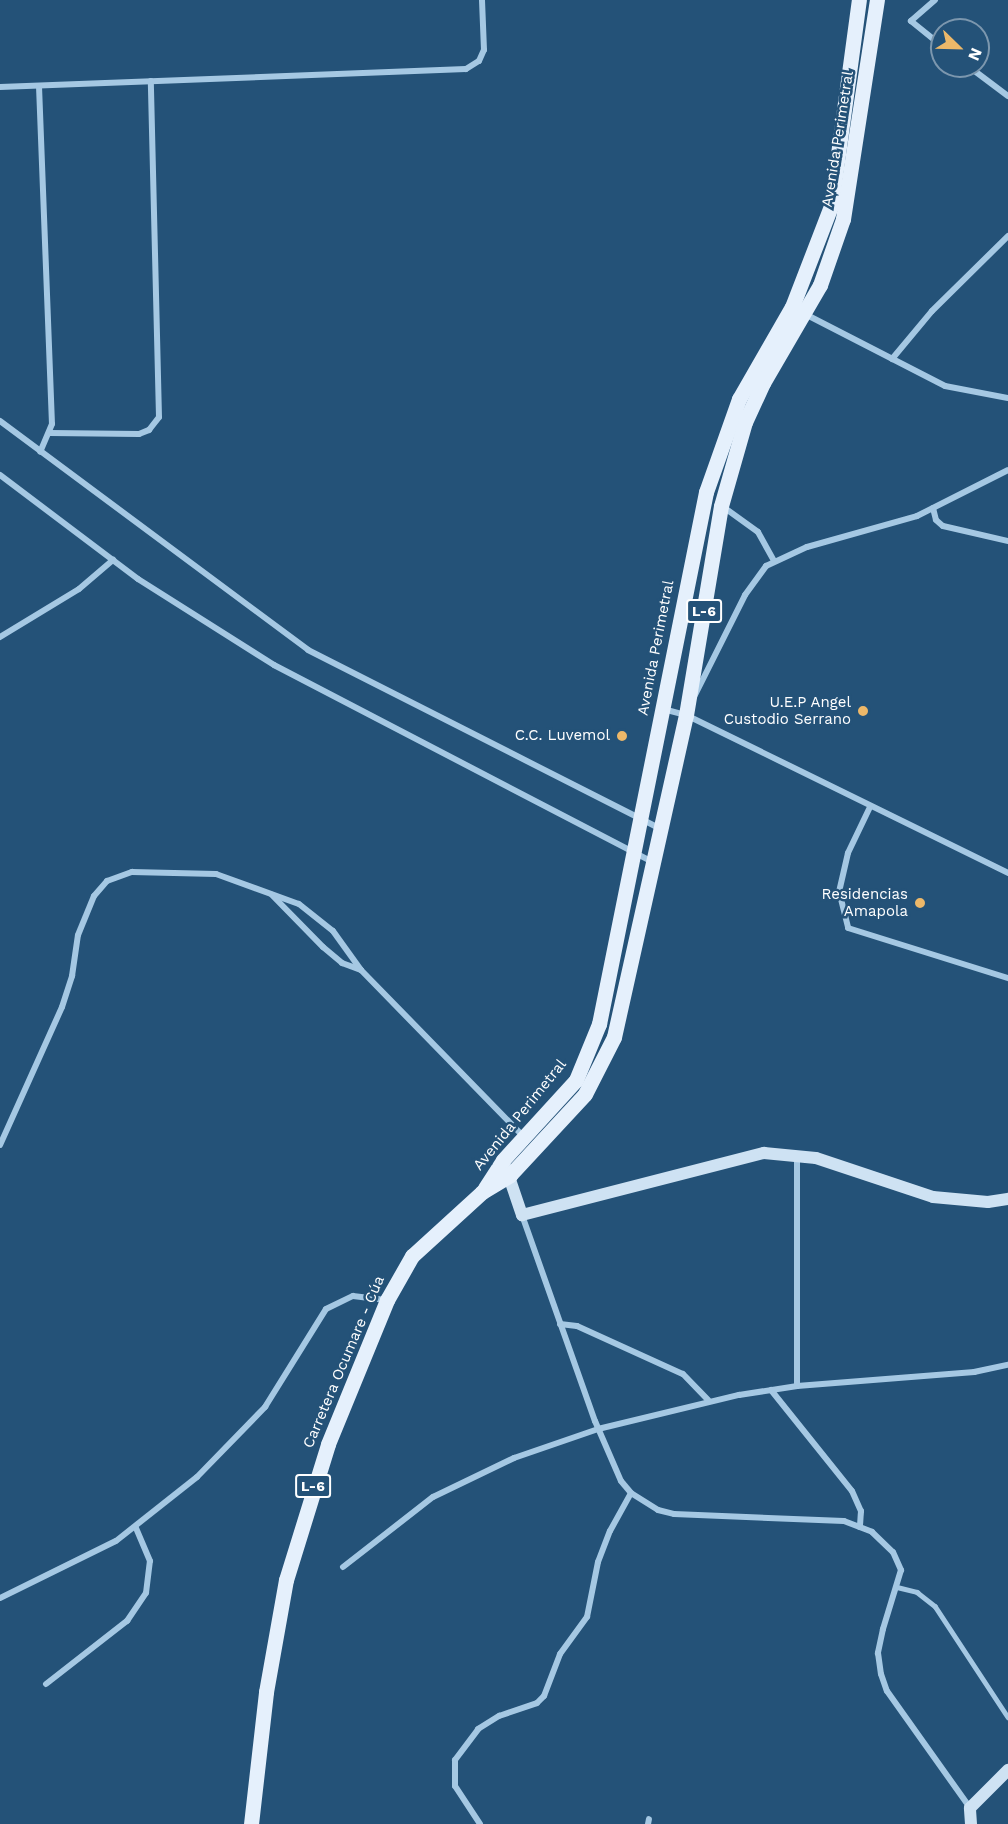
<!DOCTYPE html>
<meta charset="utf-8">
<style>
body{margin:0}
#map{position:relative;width:1008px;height:1824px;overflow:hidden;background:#245278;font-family:"Work Sans",sans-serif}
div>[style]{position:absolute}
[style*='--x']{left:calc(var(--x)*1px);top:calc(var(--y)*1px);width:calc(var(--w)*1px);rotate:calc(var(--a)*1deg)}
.lane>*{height:4.5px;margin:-2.25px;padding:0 2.25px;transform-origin:2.25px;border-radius:2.25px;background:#a5c8e3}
.street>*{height:6px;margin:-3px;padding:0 3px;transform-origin:3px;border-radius:3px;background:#a5c8e3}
.secondary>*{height:12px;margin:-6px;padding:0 6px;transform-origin:6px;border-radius:6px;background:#cee2f3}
.primary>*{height:15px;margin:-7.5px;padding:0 7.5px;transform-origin:7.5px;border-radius:7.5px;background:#e5f0fc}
.dots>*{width:16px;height:16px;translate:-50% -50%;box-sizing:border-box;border:3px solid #245278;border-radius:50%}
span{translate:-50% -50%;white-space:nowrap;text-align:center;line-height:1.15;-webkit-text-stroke:5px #245278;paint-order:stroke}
.shield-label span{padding:2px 4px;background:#245278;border:2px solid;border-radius:4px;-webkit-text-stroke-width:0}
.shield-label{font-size:14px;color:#fff;font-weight:700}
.street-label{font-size:15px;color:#fff}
.poi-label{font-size:15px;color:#fff}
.right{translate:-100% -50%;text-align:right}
.north{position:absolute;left:930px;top:18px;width:60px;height:60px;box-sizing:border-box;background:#245278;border:2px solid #7c97ae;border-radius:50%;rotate:113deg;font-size:16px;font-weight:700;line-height:24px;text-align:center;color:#fff}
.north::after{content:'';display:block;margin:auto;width:21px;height:27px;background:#edb869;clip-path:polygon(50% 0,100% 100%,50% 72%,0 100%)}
</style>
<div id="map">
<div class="lane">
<div style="--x:897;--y:1587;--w:21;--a:14"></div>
<div style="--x:917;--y:1592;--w:23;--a:38"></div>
<div style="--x:935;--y:1606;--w:133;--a:56.7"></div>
</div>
<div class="street">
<div style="--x:935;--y:0;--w:32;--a:139"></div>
<div style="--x:911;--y:21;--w:40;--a:39"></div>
<div style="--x:968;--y:66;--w:50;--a:36.9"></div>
<div style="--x:39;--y:86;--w:338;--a:87.8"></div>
<div style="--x:52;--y:424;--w:30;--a:113"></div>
<div style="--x:0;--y:87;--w:466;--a:-2.2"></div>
<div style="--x:466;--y:69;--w:15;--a:-32"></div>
<div style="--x:479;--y:61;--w:12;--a:-66"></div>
<div style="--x:484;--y:50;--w:50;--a:-92.3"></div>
<div style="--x:805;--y:314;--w:157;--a:27.2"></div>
<div style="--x:945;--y:386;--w:64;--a:10.8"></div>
<div style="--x:892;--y:359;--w:62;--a:-50.2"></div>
<div style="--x:932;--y:311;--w:107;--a:-44.6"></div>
<div style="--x:0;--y:421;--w:384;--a:36.6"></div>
<div style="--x:308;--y:650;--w:394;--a:26.9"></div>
<div style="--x:50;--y:433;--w:89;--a:0.6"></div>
<div style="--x:139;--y:434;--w:11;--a:-22"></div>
<div style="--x:149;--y:430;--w:16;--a:-52"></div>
<div style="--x:159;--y:417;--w:336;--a:-91.4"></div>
<div style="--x:0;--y:475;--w:173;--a:37"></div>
<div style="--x:138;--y:579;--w:161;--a:32.3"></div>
<div style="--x:274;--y:665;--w:426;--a:27.5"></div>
<div style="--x:722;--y:506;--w:44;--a:35.8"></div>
<div style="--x:758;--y:532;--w:33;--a:61"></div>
<div style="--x:933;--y:508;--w:12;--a:76"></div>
<div style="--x:936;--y:520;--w:9;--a:41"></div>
<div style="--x:943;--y:526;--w:67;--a:13"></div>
<div style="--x:0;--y:637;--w:92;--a:-31.3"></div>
<div style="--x:79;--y:589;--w:45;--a:-40.5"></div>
<div style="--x:695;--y:695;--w:112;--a:-63.4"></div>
<div style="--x:745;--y:595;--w:36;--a:-54"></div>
<div style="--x:766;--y:566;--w:45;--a:-24.9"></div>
<div style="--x:807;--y:547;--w:114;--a:-15.7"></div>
<div style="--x:917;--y:516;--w:102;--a:-26.8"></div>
<div style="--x:663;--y:709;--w:24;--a:15"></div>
<div style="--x:686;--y:715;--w:359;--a:26.1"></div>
<div style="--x:870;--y:807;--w:51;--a:115.6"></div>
<div style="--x:848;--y:853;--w:39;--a:103"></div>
<div style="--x:839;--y:891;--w:38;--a:76"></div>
<div style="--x:848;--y:928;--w:168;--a:17.4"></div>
<div style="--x:272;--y:895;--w:73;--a:45.6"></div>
<div style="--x:323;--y:947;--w:25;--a:40"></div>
<div style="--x:342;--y:963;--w:20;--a:20"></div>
<div style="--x:0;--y:1145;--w:151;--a:-65.8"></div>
<div style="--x:62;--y:1007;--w:33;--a:-72"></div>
<div style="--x:72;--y:976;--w:41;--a:-81.7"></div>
<div style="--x:78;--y:935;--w:42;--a:-67.7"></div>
<div style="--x:94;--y:896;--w:20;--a:-49"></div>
<div style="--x:107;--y:881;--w:27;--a:-20"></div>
<div style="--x:132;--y:872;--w:84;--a:1.4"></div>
<div style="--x:216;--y:874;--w:88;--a:19.9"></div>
<div style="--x:299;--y:904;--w:43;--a:38.5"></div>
<div style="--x:333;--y:931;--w:48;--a:54.3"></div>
<div style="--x:361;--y:970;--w:233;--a:45.7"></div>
<div style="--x:522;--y:1215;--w:219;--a:70.5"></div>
<div style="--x:595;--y:1421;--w:65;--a:66.6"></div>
<div style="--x:621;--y:1481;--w:16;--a:50"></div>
<div style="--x:631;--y:1493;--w:32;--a:32"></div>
<div style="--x:658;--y:1510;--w:16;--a:14"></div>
<div style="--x:674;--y:1514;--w:170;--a:2.4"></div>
<div style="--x:844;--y:1521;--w:30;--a:21"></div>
<div style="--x:872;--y:1532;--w:29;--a:44"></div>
<div style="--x:893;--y:1552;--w:20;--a:66"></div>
<div style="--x:901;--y:1570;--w:62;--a:107"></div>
<div style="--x:883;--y:1629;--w:25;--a:102"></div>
<div style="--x:878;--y:1653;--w:21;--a:82"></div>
<div style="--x:881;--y:1674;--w:18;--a:71"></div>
<div style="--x:887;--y:1691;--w:143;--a:54.6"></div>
<div style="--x:560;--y:1324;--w:17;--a:7"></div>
<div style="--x:577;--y:1326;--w:116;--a:24.4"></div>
<div style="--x:683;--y:1374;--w:36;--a:46"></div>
<div style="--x:797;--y:1386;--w:229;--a:-90"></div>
<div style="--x:771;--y:1390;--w:129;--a:51.3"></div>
<div style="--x:852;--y:1491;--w:22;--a:66"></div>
<div style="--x:861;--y:1511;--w:16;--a:94"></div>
<div style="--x:343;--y:1567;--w:114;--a:-37.9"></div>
<div style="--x:433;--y:1497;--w:90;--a:-25.7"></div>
<div style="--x:514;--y:1458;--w:89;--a:-19"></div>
<div style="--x:598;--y:1429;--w:145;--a:-13.6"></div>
<div style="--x:739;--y:1395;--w:59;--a:-8.8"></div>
<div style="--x:797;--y:1386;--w:178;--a:-4.5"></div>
<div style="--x:974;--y:1372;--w:35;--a:-12"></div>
<div style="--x:0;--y:1598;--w:129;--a:-26.2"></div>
<div style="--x:116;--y:1541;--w:103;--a:-38.3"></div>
<div style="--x:197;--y:1477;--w:98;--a:-45.8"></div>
<div style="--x:265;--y:1407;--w:115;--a:-58.1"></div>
<div style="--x:326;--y:1309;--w:30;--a:-26"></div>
<div style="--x:353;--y:1296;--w:33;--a:7"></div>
<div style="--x:46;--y:1684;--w:103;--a:-37.9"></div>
<div style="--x:127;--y:1621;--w:34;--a:-56"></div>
<div style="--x:146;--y:1593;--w:32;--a:-83"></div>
<div style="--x:150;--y:1561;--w:36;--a:-113"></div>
<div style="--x:480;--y:1824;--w:45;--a:-123.3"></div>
<div style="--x:455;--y:1786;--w:26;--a:-90"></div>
<div style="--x:455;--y:1760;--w:39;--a:-53"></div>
<div style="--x:478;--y:1729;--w:25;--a:-32"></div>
<div style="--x:499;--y:1716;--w:40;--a:-18.9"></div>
<div style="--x:537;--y:1703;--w:10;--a:-45"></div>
<div style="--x:544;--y:1696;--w:45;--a:-69.1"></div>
<div style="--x:560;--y:1654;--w:46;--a:-53.9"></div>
<div style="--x:587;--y:1617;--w:56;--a:-78.7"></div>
<div style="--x:598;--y:1562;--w:33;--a:-69"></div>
<div style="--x:610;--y:1531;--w:43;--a:-61.1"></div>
<div style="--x:648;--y:1824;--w:5;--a:-79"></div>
</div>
<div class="secondary">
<div style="--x:506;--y:1168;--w:50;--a:71.2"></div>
<div style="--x:522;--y:1215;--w:250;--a:-14.4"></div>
<div style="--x:764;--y:1153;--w:52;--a:5.5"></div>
<div style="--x:816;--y:1158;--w:123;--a:18.4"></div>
<div style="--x:933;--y:1197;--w:55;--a:5.2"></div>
<div style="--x:988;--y:1202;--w:20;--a:-9"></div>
<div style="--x:971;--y:1824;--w:16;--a:-94"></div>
<div style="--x:970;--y:1808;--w:54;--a:-45"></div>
</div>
<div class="primary">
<div style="--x:485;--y:1188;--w:33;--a:-57"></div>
<div style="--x:503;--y:1160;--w:108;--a:-47.6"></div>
<div style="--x:576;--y:1080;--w:61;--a:-67.7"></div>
<div style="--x:599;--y:1024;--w:543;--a:-78.63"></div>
<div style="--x:706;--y:492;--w:99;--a:-70.5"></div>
<div style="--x:739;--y:399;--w:106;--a:-60.1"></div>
<div style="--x:792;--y:307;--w:108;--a:-68.9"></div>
<div style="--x:831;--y:206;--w:208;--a:-82.3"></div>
<div style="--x:251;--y:1824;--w:133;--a:-83.5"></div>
<div style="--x:266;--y:1692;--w:114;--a:-79.9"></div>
<div style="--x:286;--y:1580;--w:142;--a:-72.8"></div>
<div style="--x:328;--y:1444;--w:156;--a:-67.7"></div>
<div style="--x:387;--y:1300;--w:51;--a:-60.4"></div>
<div style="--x:412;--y:1256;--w:95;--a:-42.4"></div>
<div style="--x:482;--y:1192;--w:33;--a:-31"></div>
<div style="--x:510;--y:1175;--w:110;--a:-47.2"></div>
<div style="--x:585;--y:1094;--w:64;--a:-63"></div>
<div style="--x:614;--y:1037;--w:330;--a:-77.4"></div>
<div style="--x:686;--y:715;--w:212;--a:-80.5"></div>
<div style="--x:721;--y:506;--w:87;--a:-74.1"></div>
<div style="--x:745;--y:422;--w:43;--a:-65.2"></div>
<div style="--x:763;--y:383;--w:113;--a:-59.8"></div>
<div style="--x:820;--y:285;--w:70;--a:-70.8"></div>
<div style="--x:843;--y:219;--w:222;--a:-81.2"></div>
</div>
<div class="dots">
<div style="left:863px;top:711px;background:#edb869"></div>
<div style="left:622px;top:736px;background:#edb869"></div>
<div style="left:920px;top:903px;background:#edb869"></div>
</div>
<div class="shield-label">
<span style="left:704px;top:611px">L-6</span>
<span style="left:313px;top:1486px">L-6</span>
</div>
<div class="street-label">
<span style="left:838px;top:139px;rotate:-81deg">Avenida Perimetral</span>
<span style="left:656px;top:648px;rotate:-79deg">Avenida Perimetral</span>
<span style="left:520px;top:1115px;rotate:-51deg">Avenida Perimetral</span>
<span style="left:344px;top:1362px;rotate:-67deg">Carretera Ocumare - Cúa</span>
</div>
<div class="poi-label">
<span class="right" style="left:851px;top:711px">U.E.P Angel<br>Custodio Serrano</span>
<span class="right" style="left:610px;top:736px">C.C. Luvemol</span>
<span class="right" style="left:908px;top:903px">Residencias<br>Amapola</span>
</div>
<div class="north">N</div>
</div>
